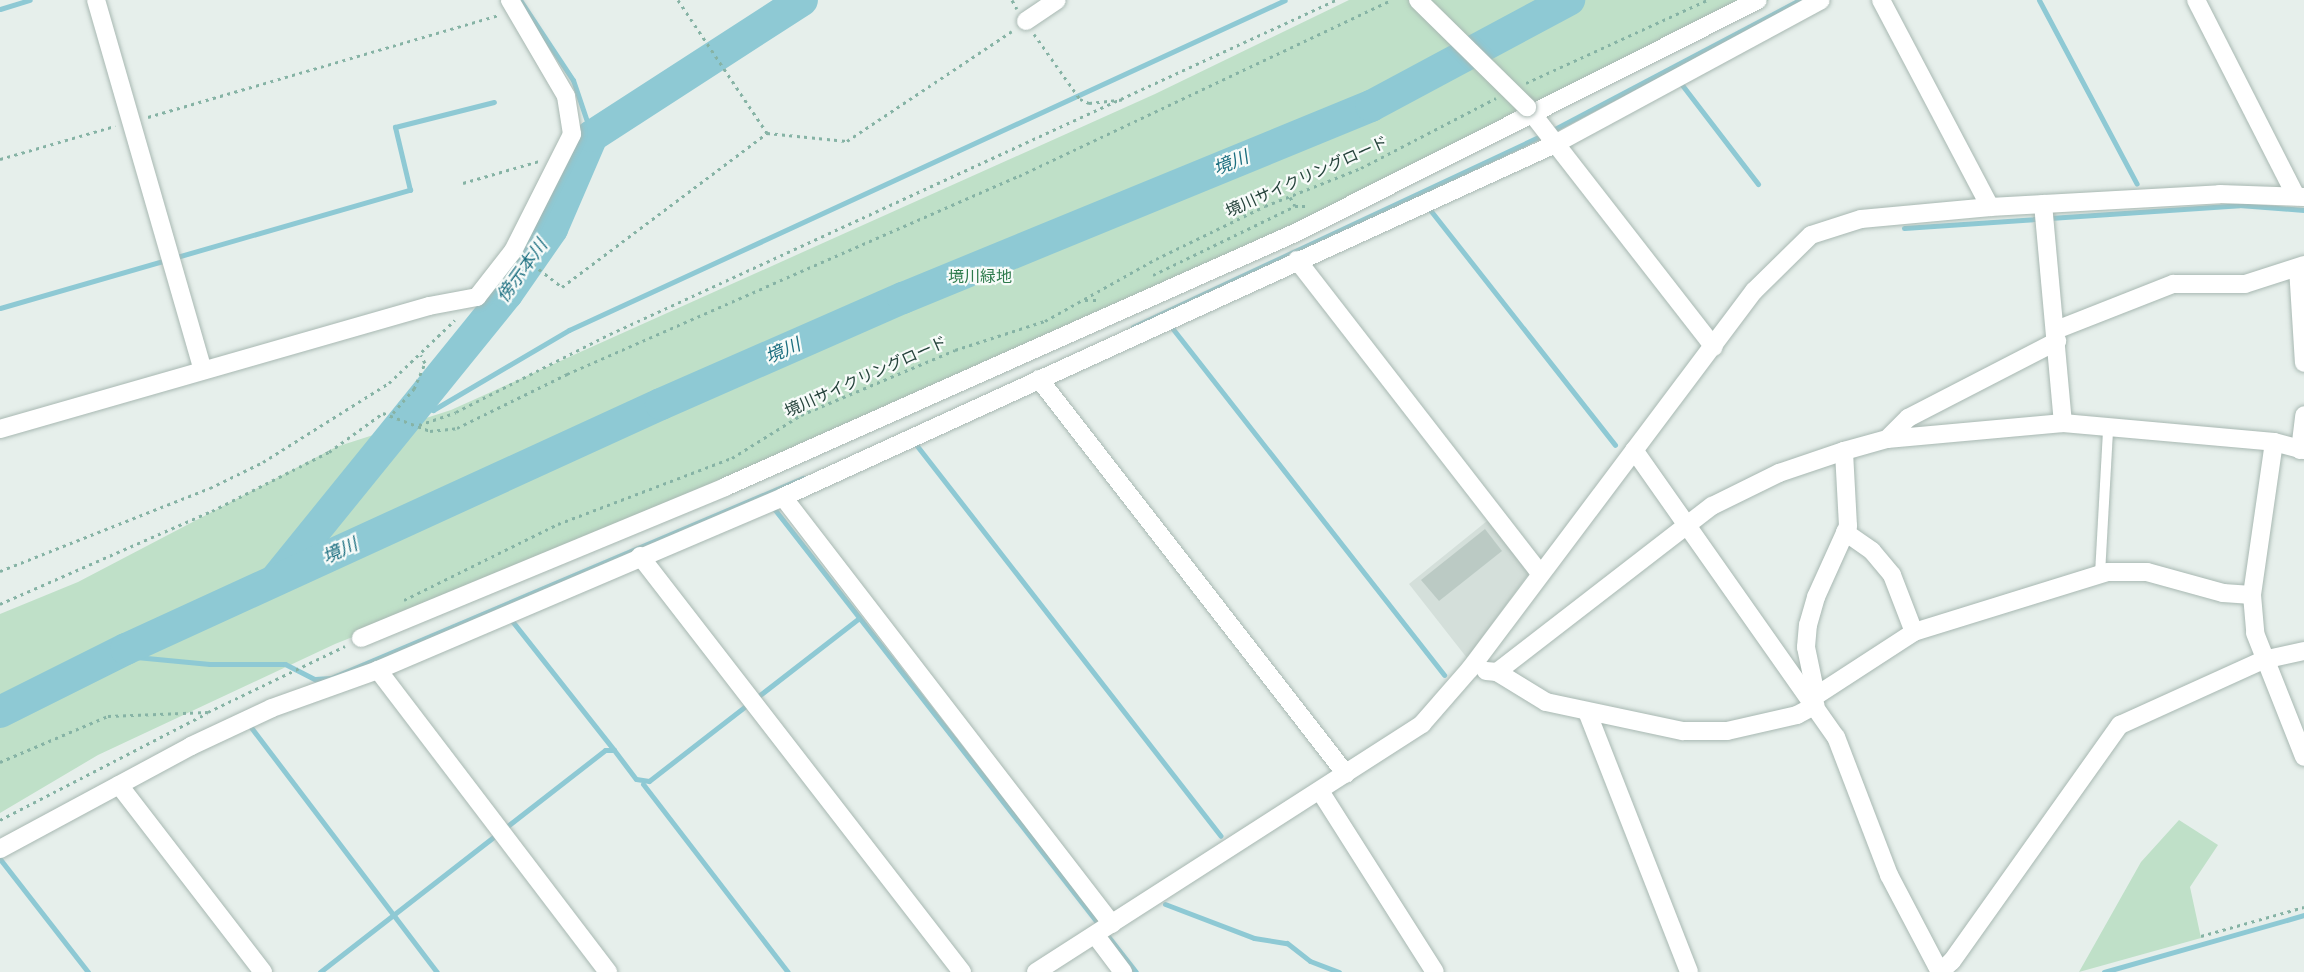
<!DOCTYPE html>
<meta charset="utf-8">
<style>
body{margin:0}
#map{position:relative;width:2304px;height:972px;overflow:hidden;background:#e6efeb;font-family:"DejaVu Sans","Noto Sans JP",sans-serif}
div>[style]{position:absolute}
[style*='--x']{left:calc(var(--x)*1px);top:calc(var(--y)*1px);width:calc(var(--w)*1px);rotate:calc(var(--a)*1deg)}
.built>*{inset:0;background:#d4dfda}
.green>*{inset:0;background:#bfe0c8}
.stream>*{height:5px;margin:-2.5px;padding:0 2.5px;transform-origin:2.5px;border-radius:2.5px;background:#8ec9d4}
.river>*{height:32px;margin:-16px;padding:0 16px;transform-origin:16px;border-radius:16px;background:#8ec9d4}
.building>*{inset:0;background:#bbcac4}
.path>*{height:3px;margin-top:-1.5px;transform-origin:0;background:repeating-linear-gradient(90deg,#86b3a5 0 3px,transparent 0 7.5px)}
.roads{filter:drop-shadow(0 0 2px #a8b8b2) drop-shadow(0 0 2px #a8b8b2)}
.service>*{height:10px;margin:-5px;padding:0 5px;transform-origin:5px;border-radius:5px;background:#fff}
.minor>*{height:18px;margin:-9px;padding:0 9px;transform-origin:9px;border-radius:9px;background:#fff}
.bridges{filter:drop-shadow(0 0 2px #a8b8b2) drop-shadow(0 0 2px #a8b8b2)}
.minor-bridge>*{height:18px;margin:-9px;padding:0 9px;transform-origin:9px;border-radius:9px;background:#fff}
span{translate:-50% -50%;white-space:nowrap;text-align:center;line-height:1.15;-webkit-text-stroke:4.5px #f7fbf9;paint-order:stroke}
.street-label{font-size:16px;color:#24423a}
.park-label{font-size:16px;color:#2d7a4b}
.water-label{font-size:18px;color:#1c6f80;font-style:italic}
</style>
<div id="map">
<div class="built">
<div style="clip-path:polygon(1492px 517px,1530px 572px,1467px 658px,1409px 584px)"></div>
</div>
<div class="green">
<div style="clip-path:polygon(1349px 0,1769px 0,1503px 130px,778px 467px,335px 644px,98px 755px,0 813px,0 614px,78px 582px,336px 447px,451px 410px,1155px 94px)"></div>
<div style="clip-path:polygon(2179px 820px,2218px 845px,2190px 887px,2201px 938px,2079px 972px,2141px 862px)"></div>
</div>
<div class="stream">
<div style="--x:520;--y:0;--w:96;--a:56.5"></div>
<div style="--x:573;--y:80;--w:59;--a:71.3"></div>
<div style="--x:2039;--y:0;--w:208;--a:62"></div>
<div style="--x:0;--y:9;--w:31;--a:-17"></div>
<div style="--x:1679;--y:81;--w:130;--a:52.5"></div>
<div style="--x:1551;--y:131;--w:280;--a:-27.8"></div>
<div style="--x:1427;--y:206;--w:304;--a:51.8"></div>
<div style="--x:1904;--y:228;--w:336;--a:-3.9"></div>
<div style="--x:2239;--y:205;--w:65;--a:4.4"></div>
<div style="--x:0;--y:308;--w:427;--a:-16.1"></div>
<div style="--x:410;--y:190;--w:65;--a:-103.4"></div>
<div style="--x:395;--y:127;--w:102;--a:-14.2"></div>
<div style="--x:1169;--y:324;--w:446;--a:51.9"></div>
<div style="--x:1133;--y:327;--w:453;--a:-25.1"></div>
<div style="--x:419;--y:405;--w:15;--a:20"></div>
<div style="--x:433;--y:410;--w:158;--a:-30.5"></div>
<div style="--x:569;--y:330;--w:788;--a:-24.74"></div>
<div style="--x:914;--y:442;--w:499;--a:52.1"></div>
<div style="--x:772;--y:506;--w:591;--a:52.01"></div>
<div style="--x:509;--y:617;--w:169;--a:51.7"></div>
<div style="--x:115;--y:655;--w:95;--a:5.4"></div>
<div style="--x:210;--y:664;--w:75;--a:0"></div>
<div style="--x:285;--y:664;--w:34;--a:27"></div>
<div style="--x:315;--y:679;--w:16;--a:-4"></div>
<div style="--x:331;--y:678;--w:513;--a:-22.96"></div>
<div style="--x:250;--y:726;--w:309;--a:52.8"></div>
<div style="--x:643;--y:784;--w:237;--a:52.4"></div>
<div style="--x:0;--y:859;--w:143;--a:52.1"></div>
<div style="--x:1165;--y:904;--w:95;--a:20.9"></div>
<div style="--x:1254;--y:938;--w:33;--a:9"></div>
<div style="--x:1287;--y:943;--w:29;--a:38"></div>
<div style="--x:1310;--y:961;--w:31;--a:21"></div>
<div style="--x:320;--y:972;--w:361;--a:-37.9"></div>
<div style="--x:605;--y:750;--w:9;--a:0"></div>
<div style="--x:614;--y:750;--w:36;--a:53"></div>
<div style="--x:636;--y:779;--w:13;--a:9"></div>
<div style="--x:649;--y:781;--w:266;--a:-37.8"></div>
<div style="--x:2104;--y:972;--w:208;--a:-15.9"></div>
</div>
<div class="river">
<div style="--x:276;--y:579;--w:367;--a:-51"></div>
<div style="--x:507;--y:294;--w:79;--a:-55.3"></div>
<div style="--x:552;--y:229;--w:101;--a:-66.7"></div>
<div style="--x:592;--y:136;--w:250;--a:-32.9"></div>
<div style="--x:0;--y:712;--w:141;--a:-26.6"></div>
<div style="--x:126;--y:649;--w:588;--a:-24.61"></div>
<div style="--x:661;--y:404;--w:264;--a:-23.7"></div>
<div style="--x:903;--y:298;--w:506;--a:-22.31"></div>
<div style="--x:1371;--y:106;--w:225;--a:-28.2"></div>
</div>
<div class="building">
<div style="clip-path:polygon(1485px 529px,1502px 551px,1439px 601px,1421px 580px)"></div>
</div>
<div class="path">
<div style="--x:678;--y:0;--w:160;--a:56.2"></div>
<div style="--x:767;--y:133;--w:80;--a:5.7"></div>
<div style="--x:847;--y:141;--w:198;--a:-33.7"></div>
<div style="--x:1012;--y:0;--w:10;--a:61"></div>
<div style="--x:1034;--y:34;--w:80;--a:54.7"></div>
<div style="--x:1080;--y:99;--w:10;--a:24"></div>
<div style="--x:1089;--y:103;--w:36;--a:-6"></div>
<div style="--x:1526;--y:83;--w:199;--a:-24.6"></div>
<div style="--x:148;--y:117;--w:365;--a:-16.2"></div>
<div style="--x:0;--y:159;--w:120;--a:-16"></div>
<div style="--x:463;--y:183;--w:79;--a:-16.1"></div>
<div style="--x:1290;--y:197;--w:10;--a:61"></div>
<div style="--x:1295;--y:206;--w:11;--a:0"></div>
<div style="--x:527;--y:260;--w:44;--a:37.6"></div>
<div style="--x:562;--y:287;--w:256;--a:-36.9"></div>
<div style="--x:1153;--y:275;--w:158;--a:-25.9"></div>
<div style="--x:1085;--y:300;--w:13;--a:0"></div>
<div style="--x:393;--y:413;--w:32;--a:-49"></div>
<div style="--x:414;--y:389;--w:28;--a:-67"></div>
<div style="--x:425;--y:363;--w:9;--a:-117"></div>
<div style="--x:419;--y:425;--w:39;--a:-19"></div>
<div style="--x:456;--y:412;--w:173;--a:-26.9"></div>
<div style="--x:610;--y:334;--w:799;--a:-24.71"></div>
<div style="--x:0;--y:571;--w:226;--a:-21.6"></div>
<div style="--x:210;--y:488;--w:59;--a:-26.1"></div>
<div style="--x:263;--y:462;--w:149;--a:-32.1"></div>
<div style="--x:389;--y:383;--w:91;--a:-43.7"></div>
<div style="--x:404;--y:600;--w:172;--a:-26.3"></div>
<div style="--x:558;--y:524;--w:186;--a:-20.8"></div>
<div style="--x:732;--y:458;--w:81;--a:-31.9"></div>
<div style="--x:801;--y:415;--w:167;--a:-22.9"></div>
<div style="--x:955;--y:350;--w:95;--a:-17.9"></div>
<div style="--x:1045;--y:321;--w:127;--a:-29.2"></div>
<div style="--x:1156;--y:259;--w:121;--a:-25.9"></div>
<div style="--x:1265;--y:206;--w:103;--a:-21.6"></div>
<div style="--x:1361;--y:168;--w:152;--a:-27.4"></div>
<div style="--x:0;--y:604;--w:232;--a:-23.7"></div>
<div style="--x:212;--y:511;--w:131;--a:-26.8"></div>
<div style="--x:329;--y:452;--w:67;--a:-35.8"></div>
<div style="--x:383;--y:413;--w:50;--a:21"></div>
<div style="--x:430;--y:431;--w:27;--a:-6"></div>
<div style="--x:457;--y:428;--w:123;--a:-26.1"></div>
<div style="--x:567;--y:374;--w:493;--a:-23.7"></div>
<div style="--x:1019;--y:176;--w:412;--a:-25.3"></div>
<div style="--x:0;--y:762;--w:117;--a:-23.1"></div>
<div style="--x:108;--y:716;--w:100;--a:-2.3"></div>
<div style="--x:208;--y:712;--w:152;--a:-25.7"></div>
<div style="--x:0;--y:820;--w:233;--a:-27.3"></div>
<div style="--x:2201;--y:936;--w:107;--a:-15.7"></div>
</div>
<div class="roads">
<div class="service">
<div style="--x:2100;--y:574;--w:144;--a:-86.8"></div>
</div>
<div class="minor">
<div style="--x:96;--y:0;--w:385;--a:73.9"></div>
<div style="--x:1881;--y:0;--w:234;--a:62.2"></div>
<div style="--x:2196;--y:0;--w:220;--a:63"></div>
<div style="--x:1026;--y:21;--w:37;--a:-34"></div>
<div style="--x:1527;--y:107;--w:304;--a:52.1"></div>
<div style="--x:2043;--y:204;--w:220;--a:84.8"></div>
<div style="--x:1297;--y:260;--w:396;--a:52.2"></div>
<div style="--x:2298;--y:268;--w:95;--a:86.4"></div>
<div style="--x:2056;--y:330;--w:126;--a:-21.5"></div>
<div style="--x:2173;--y:284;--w:72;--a:0"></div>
<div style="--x:2245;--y:284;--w:62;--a:-17.9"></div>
<div style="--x:1039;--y:379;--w:500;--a:52.15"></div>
<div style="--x:0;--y:429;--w:446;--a:-16"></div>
<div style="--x:429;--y:306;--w:49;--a:-10.6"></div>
<div style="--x:477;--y:297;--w:58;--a:-52"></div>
<div style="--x:513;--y:251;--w:131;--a:-63.2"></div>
<div style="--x:572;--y:134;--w:38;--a:-99"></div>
<div style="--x:566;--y:96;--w:111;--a:-120.3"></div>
<div style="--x:1887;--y:439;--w:30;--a:-45"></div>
<div style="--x:1908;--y:418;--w:168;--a:-27.3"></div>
<div style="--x:2274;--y:442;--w:155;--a:98.2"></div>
<div style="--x:2252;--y:595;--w:38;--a:85"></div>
<div style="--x:2255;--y:633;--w:133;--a:68.4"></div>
<div style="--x:1634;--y:450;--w:351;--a:54.9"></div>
<div style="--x:1836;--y:737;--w:148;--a:69"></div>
<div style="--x:1889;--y:875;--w:110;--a:62.3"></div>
<div style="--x:2300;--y:450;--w:35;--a:-83"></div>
<div style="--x:783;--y:497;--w:539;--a:52.39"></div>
<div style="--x:1845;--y:532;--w:33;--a:35"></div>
<div style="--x:1872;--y:551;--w:31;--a:50"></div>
<div style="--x:1892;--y:575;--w:61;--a:68.9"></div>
<div style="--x:640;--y:556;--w:526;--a:52.26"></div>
<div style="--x:361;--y:638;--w:394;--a:-22.5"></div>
<div style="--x:725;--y:487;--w:624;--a:-24.02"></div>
<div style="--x:1295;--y:233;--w:518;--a:-26.71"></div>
<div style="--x:378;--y:670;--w:380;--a:52.7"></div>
<div style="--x:1486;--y:671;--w:11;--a:5"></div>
<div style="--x:1497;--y:672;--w:57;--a:31.5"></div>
<div style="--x:1546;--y:702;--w:140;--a:12"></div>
<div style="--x:1683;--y:731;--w:44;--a:0"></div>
<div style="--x:1727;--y:731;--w:72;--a:-12.9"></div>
<div style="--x:1797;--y:715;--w:21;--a:-28"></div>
<div style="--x:1497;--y:672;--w:272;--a:-37.7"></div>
<div style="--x:1712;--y:506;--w:75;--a:-26.2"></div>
<div style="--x:1779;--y:473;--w:69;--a:-18.7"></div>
<div style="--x:1844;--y:451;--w:45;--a:-15.6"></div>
<div style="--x:1887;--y:439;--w:177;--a:-5.2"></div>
<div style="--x:2063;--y:423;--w:212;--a:5.1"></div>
<div style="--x:2274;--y:442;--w:31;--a:15"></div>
<div style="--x:1816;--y:695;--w:49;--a:-101.8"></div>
<div style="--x:1806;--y:647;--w:22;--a:-85"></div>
<div style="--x:1808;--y:625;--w:29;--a:-74"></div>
<div style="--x:1816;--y:597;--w:78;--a:-65.7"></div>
<div style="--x:1848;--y:526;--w:75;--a:-93.1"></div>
<div style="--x:1811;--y:699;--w:123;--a:-33"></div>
<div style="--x:1914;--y:632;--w:203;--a:-17.2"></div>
<div style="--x:2108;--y:572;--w:39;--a:0"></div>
<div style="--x:2147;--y:572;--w:79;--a:15.4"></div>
<div style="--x:2223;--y:593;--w:29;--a:4"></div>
<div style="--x:1588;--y:714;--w:277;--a:68.6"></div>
<div style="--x:119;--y:785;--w:236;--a:52.4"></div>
<div style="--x:1320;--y:791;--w:214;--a:57.6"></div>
<div style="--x:0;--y:849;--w:217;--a:-28.3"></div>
<div style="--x:191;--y:746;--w:89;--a:-25.1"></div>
<div style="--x:272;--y:708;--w:113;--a:-19.7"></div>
<div style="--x:378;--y:670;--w:440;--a:-23.1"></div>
<div style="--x:783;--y:497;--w:849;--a:-24.57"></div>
<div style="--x:1555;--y:144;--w:302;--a:-28.4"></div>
<div style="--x:1096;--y:936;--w:45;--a:53.1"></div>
<div style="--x:1036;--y:972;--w:459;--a:-32.7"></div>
<div style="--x:1422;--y:724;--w:73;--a:-48.9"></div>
<div style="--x:1470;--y:669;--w:473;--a:-53.1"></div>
<div style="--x:1754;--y:291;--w:80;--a:-44.5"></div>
<div style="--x:1811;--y:235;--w:52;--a:-17.7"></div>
<div style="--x:1861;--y:219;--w:130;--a:-5.3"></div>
<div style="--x:1990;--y:207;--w:230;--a:-3.2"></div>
<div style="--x:2220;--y:194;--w:84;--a:2"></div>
<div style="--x:1940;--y:972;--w:16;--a:-43"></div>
<div style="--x:1952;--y:961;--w:290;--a:-54.6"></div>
<div style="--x:2120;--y:725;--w:157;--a:-24.4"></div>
<div style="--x:2263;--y:660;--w:42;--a:-12.4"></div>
</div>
</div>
<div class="bridges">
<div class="minor-bridge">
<div style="--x:1418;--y:0;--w:153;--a:44.5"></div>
</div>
</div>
<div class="street-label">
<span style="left:1307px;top:177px;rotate:-24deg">境川サイクリングロード</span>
<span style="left:866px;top:377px;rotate:-24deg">境川サイクリングロード</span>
</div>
<div class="park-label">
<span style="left:980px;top:277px">境川緑地</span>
</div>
<div class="water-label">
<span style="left:1231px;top:163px;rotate:-22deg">境川</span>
<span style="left:522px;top:271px;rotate:-54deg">傍示本川</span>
<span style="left:783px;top:351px;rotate:-24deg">境川</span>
<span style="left:340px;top:551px;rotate:-25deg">境川</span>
</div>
</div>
